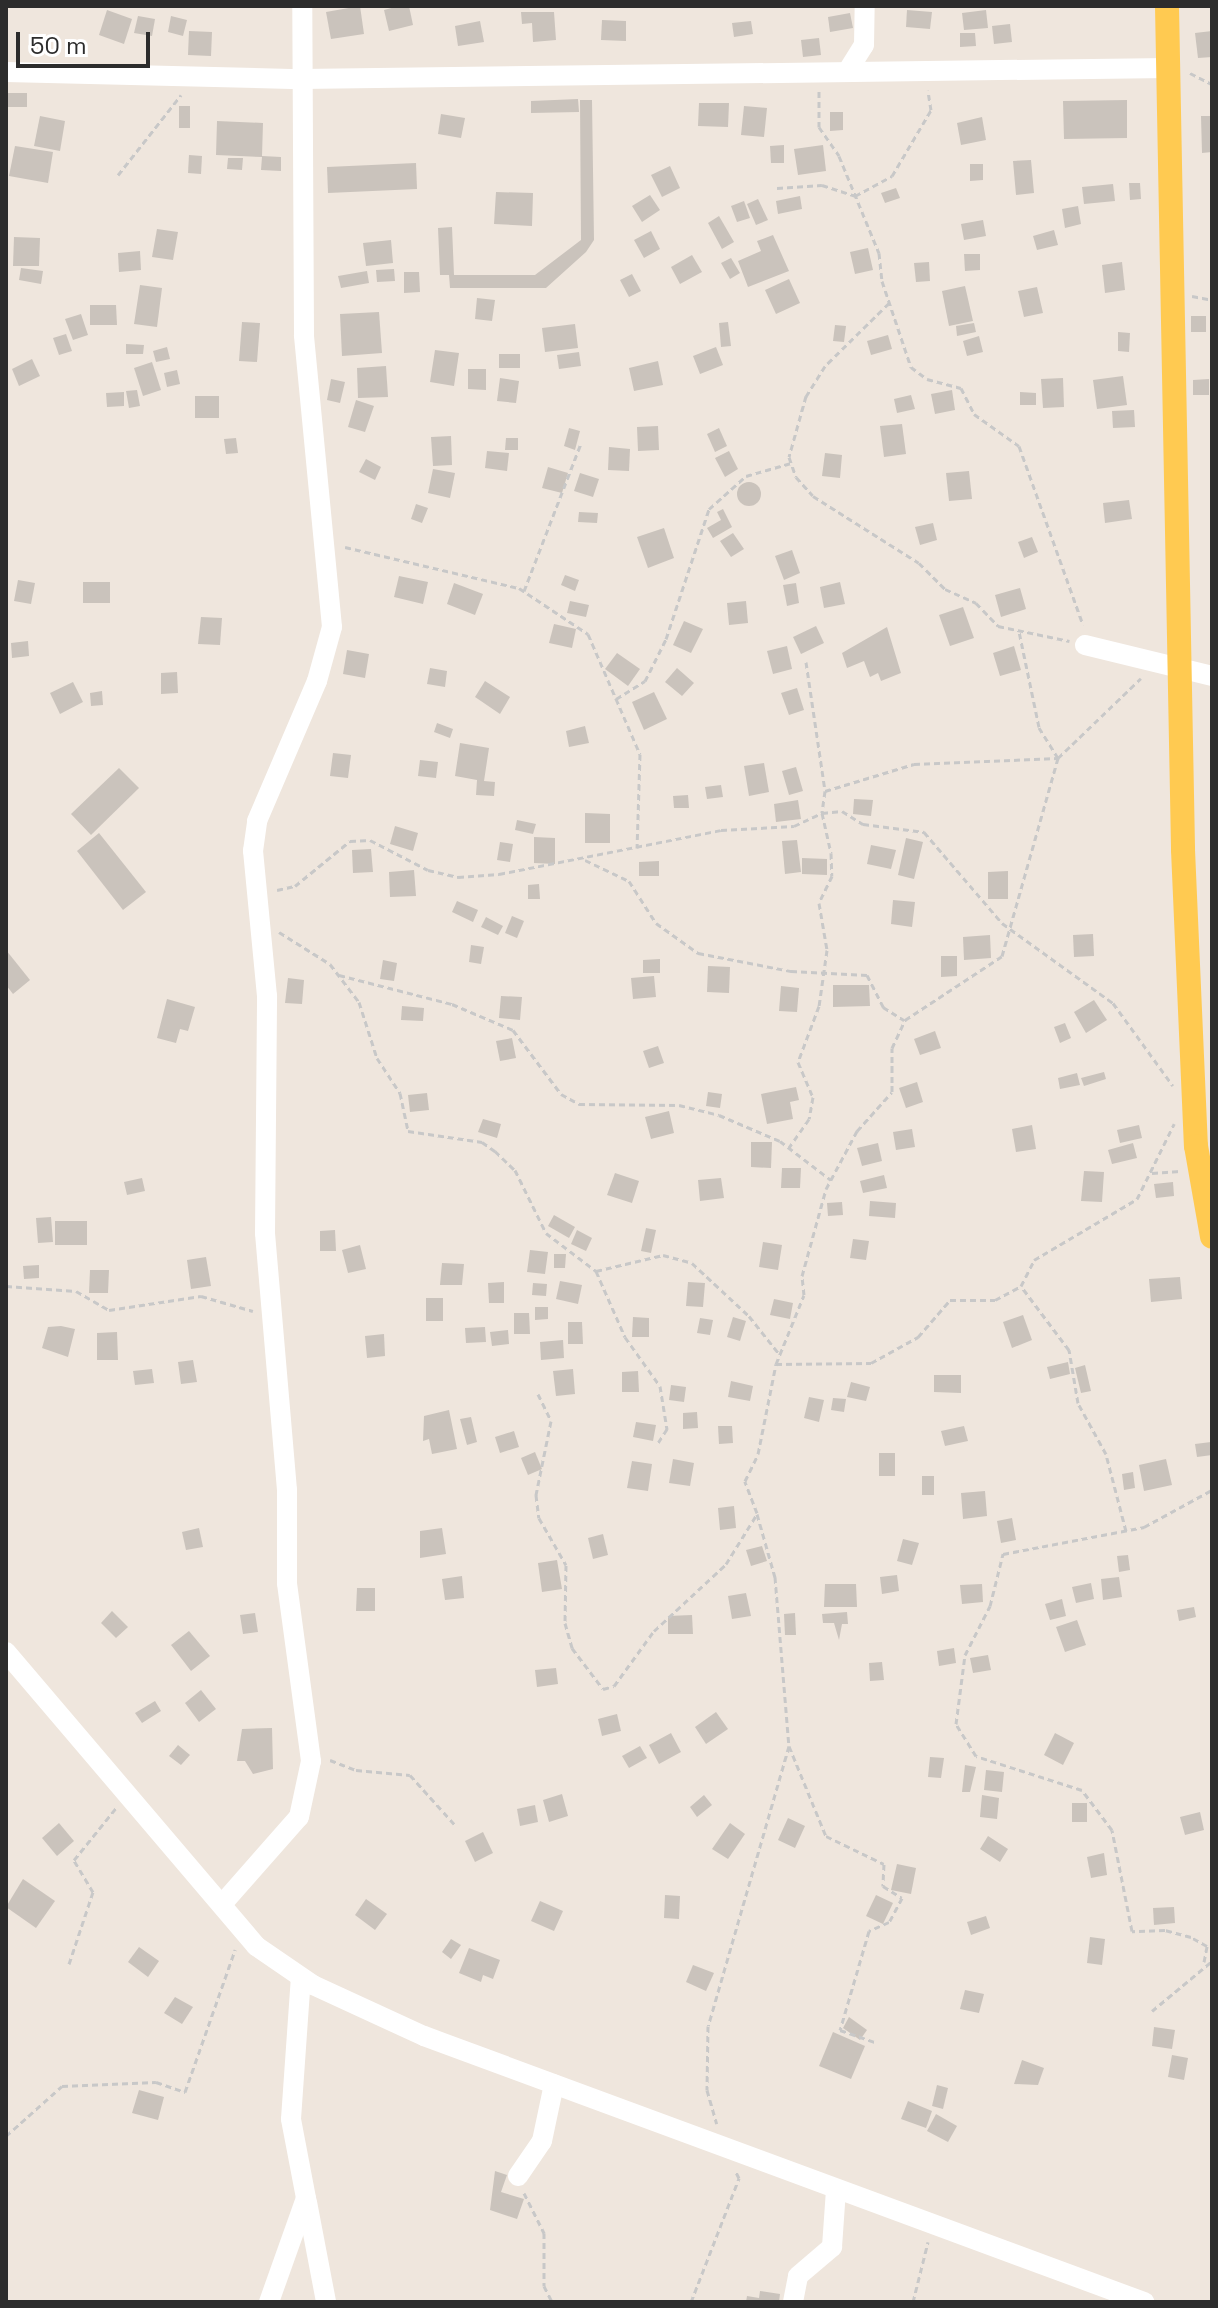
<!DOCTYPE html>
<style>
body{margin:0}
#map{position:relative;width:1218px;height:2308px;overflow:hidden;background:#efe6dd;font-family:"Space Grotesk",sans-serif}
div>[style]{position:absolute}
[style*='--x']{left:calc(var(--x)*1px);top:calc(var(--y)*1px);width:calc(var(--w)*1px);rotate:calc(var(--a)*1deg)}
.building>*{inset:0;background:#cac3bc}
.round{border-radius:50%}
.path>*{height:3px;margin-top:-1.5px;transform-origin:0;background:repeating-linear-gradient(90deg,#c8c8c8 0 6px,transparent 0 10px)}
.minor>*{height:20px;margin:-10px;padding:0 10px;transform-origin:10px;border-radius:10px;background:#fff}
.major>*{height:24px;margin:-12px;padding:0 12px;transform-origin:12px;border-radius:12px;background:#ffca51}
span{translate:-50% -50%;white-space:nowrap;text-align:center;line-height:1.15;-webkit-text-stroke:6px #fff;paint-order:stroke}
.frame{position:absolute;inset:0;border:8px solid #2c2c2c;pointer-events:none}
.scale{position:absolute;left:16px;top:32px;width:134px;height:36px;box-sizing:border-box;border:4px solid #2c2c2c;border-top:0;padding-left:10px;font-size:24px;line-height:28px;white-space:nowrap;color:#2c2c2c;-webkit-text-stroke:6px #fff;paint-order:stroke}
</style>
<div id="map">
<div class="building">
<div style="clip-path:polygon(360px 6px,364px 34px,331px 39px,326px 12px)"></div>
<div style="clip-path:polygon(399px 6px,409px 6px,413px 25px,389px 31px,384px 10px)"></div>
<div style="clip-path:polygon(107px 10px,132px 19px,124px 44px,99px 35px)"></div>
<div style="clip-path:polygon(907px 10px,932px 12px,930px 29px,906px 27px)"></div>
<div style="clip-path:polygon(986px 10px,988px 28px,964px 30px,962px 13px)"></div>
<div style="clip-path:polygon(521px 12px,554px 12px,556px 40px,533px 42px,532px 23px,522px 24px)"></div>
<div style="clip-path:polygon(850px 13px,853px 28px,830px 32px,828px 17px)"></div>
<div style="clip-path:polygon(138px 16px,155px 19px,152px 36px,134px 33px)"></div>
<div style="clip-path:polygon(171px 16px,187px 20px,183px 36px,168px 32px)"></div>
<div style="clip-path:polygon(602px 20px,626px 21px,626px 41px,601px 40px)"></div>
<div style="clip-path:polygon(480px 21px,484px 42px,458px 46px,455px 26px)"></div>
<div style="clip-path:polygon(751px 21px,753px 34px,734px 37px,732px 23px)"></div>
<div style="clip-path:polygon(1010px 24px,1012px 42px,994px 44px,992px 26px)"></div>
<div style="clip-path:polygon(189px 31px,212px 32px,211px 56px,188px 55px)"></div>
<div style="clip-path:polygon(1212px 31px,1212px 57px,1198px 58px,1195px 33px)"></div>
<div style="clip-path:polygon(960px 33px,975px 33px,976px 46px,960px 47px)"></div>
<div style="clip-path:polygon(819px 38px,821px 55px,803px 57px,801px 40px)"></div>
<div style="clip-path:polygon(8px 93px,27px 93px,27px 107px,7px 107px)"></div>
<div style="clip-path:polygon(578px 99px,579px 112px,531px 113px,531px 101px)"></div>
<div style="clip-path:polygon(580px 100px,592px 100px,594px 240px,586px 252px,546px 288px,450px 288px,449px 275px,440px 275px,438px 228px,452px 227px,454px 275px,535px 275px,581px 240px)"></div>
<div style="clip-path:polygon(1127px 100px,1127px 138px,1064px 139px,1063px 101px)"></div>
<div style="clip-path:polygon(699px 103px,729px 103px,728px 127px,698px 126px)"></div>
<div style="clip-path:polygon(179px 106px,190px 106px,190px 128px,179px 128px)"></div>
<div style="clip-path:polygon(744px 106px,767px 108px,764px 137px,741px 135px)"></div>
<div style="clip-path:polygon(830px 112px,843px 112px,843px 130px,830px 131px)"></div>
<div style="clip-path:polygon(441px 114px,465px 118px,461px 138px,438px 134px)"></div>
<div style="clip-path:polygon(40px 116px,65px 121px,60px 151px,34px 146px)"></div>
<div style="clip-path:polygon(1201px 116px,1212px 116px,1212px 152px,1202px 153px)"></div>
<div style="clip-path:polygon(982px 117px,986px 140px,961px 145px,957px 123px)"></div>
<div style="clip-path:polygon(217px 121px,263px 123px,262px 156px,281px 157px,281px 171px,261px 170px,262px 157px,216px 155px)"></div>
<div style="clip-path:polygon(784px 145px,784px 163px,771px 163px,770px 146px)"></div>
<div style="clip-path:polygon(823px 145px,826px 171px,798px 175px,794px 149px)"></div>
<div style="clip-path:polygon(15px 146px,53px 152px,48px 183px,9px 176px)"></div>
<div style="clip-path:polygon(189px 155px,202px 156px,201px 174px,188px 173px)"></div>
<div style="clip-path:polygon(228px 158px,243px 158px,242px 170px,227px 169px)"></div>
<div style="clip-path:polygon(1031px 160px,1034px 193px,1016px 195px,1013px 161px)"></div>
<div style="clip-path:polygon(416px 163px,417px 189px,328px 193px,327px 167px)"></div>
<div style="clip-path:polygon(970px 164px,983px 164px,983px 180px,970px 181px)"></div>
<div style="clip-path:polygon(670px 166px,680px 188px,662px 197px,651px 175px)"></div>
<div style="clip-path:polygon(1129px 183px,1140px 183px,1141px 199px,1130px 200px)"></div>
<div style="clip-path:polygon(1113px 184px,1115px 201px,1084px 204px,1082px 187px)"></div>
<div style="clip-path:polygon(896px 188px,900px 198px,885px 203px,881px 193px)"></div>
<div style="clip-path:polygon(496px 192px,533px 193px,532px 226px,494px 224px)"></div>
<div style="clip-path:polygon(650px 195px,660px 210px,642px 222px,632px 206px)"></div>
<div style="clip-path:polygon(800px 196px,802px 209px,778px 214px,776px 201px)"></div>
<div style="clip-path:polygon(758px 199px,768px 220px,756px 225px,747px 204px)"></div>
<div style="clip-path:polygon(744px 201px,750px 218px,737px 222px,731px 206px)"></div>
<div style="clip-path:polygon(1078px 206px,1081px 224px,1065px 228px,1062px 209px)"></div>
<div style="clip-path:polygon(719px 216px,734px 242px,722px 249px,708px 223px)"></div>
<div style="clip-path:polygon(983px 220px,986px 236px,964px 240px,961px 224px)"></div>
<div style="clip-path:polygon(157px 229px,178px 232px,173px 260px,152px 257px)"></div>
<div style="clip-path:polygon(1054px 230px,1058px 245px,1037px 250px,1033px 236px)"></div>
<div style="clip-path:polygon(651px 231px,660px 249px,644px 258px,634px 240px)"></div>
<div style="clip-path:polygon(773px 235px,789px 271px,748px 287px,738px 261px,761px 251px,757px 241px)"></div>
<div style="clip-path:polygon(14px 237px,40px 238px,39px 266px,13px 266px)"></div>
<div style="clip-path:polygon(391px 240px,393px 263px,366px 266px,363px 243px)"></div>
<div style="clip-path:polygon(868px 248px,873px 270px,855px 274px,850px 252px)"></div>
<div style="clip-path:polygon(140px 251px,141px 270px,119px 272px,118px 253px)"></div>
<div style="clip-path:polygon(964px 254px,980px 254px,980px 270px,965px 271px)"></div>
<div style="clip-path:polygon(692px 255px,702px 272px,680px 284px,671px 267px)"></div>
<div style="clip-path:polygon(731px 258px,740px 273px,730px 279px,721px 263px)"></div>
<div style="clip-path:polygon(929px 262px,930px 281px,916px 282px,914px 263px)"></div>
<div style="clip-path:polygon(1122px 262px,1125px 290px,1105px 293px,1102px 265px)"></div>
<div style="clip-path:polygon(21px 268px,43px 271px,41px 284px,19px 280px)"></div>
<div style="clip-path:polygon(394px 269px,395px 281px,377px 282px,376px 270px)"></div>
<div style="clip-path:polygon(367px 271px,369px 283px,341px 288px,338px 276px)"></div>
<div style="clip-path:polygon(404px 272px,419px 272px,420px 292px,404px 293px)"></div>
<div style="clip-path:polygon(632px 274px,641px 291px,629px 297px,620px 280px)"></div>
<div style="clip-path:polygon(789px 279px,800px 303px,776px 314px,765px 290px)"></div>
<div style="clip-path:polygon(140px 285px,162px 288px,157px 327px,134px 324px)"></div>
<div style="clip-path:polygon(965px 286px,973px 321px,949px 326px,942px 291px)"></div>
<div style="clip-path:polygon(1037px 287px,1043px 313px,1024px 317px,1018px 291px)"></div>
<div style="clip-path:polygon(477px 298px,495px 300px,492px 321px,475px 319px)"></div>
<div style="clip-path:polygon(90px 305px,116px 305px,117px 325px,90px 325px)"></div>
<div style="clip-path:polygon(379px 312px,382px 353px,342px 356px,340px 314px)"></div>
<div style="clip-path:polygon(81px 314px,88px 335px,73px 340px,65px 319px)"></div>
<div style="clip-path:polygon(1191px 316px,1206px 316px,1206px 332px,1191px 332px)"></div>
<div style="clip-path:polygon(242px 322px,260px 323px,257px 362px,239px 361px)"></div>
<div style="clip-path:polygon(728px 322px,731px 346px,721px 347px,719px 323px)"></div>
<div style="clip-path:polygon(974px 323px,976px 332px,957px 336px,956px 326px)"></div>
<div style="clip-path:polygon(575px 324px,578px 348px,545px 352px,542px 328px)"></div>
<div style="clip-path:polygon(835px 325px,846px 326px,844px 342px,833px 341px)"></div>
<div style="clip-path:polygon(1118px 332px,1130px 333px,1129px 352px,1118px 351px)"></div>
<div style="clip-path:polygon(66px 334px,72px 351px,59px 355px,53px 338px)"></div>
<div style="clip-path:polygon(888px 335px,892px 349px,871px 355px,867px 341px)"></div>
<div style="clip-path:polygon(979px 336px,983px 352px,967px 356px,963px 341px)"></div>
<div style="clip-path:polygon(126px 344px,144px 345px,143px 354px,126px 354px)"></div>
<div style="clip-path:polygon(167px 347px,170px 359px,156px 362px,153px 351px)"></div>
<div style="clip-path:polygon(716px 347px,723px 365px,700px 374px,693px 356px)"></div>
<div style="clip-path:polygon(435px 350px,459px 353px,454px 386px,430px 382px)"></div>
<div style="clip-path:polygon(579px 352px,581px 366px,559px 369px,557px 355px)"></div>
<div style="clip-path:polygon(499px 354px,520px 354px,520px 368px,499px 368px)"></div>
<div style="clip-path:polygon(32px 359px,40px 376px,19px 386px,12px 369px)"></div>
<div style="clip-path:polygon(658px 361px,663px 385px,634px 391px,629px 368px)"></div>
<div style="clip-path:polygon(152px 362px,161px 390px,143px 396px,134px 368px)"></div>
<div style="clip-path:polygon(386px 366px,388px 397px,358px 398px,357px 368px)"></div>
<div style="clip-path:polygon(468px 369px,486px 369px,486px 390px,468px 389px)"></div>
<div style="clip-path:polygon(177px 370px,180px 384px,167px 387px,164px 373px)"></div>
<div style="clip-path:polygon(1123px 376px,1127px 405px,1097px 409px,1093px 380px)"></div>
<div style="clip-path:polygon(500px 378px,519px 381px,516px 403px,497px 401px)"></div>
<div style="clip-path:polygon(1063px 378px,1064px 407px,1043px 408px,1041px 379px)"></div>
<div style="clip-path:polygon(331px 379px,345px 382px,340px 403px,327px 400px)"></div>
<div style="clip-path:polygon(1209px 379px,1209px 395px,1193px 395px,1193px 380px)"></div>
<div style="clip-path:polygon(137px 390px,140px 406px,129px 408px,126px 391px)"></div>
<div style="clip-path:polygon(952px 390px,955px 410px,935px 414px,931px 394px)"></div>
<div style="clip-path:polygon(124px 392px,124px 406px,107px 407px,106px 393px)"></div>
<div style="clip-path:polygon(1020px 392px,1036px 393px,1036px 405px,1020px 405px)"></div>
<div style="clip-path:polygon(911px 395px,915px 409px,897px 413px,894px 399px)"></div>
<div style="clip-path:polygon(195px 396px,219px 396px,219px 418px,195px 418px)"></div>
<div style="clip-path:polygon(356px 400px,374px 406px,365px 432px,348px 427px)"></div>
<div style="clip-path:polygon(1134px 410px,1135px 427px,1113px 428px,1112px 411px)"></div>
<div style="clip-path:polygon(902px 424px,906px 454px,884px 457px,880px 426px)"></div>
<div style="clip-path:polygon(658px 426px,659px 450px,638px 451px,637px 427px)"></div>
<div style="clip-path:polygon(569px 428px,580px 431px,575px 450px,564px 446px)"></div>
<div style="clip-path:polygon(719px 428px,727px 446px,715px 452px,707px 434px)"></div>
<div style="clip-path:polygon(451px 436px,452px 465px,433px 466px,431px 437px)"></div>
<div style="clip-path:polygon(236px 438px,238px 453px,226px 454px,224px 439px)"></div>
<div style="clip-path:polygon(506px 438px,518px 438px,518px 450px,505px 450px)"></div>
<div style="clip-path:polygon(609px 447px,630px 449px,629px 471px,608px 470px)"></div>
<div style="clip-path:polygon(487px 451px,509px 453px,507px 471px,485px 468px)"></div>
<div style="clip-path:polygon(729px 451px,738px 469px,725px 477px,715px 458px)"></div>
<div style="clip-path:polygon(825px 453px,842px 455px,840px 478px,822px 476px)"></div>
<div style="clip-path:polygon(366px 459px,381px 467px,375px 480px,359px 472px)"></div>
<div style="clip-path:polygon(548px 467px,568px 473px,562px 493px,542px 488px)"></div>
<div style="clip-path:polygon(433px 469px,455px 473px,450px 498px,428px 493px)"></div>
<div style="clip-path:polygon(969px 471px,972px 499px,949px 501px,946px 473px)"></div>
<div style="clip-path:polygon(580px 473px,599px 479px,593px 497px,574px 491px)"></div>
<div class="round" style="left:737px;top:482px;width:24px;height:24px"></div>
<div style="clip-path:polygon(1129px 500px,1132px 519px,1105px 523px,1103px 503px)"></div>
<div style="clip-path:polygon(416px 504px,428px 508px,422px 523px,411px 519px)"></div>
<div style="clip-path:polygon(723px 509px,732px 527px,713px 538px,707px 528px,721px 520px,717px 512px)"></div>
<div style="clip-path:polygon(579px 512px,598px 513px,597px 523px,578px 522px)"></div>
<div style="clip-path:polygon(933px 523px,937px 540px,920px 545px,915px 527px)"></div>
<div style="clip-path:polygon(664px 528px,674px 558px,648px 568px,637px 537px)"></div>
<div style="clip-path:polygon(733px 533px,744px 549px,731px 557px,720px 541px)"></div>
<div style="clip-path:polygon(1032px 537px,1038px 552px,1024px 558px,1018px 542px)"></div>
<div style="clip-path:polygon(792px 550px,800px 573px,784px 580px,775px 556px)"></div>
<div style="clip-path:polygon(565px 575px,579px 580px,575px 591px,561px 585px)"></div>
<div style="clip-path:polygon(399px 576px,428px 582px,423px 604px,394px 597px)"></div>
<div style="clip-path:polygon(18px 580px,35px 583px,31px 604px,14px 601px)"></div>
<div style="clip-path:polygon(83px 582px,110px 582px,110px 603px,83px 603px)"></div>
<div style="clip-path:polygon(840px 582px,845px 604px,824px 608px,820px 587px)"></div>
<div style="clip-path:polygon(454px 583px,483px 594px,475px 615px,447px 604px)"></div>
<div style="clip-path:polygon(796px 583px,799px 603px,787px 606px,783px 585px)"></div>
<div style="clip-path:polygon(1020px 588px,1026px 609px,1001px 617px,995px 595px)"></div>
<div style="clip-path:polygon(570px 601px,589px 605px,586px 617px,567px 613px)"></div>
<div style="clip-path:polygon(746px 601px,748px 623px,729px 625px,727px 603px)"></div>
<div style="clip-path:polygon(963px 607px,974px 638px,950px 646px,939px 615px)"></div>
<div style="clip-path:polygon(201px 617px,222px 618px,220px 645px,198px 644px)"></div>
<div style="clip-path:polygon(684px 621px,703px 629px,691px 653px,673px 645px)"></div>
<div style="clip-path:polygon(554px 624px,576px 629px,572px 648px,549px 643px)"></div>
<div style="clip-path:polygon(816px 626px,824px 643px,801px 654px,793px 637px)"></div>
<div style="clip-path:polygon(887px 627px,901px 673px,881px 681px,878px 673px,870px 677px,864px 661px,847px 668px,842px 653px)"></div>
<div style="clip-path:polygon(28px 641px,29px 656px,12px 658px,11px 643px)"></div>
<div style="clip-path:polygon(787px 646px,792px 669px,773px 674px,767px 651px)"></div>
<div style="clip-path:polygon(1014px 646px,1021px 670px,1000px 676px,993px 653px)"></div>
<div style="clip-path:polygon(347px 650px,369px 654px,365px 678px,343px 674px)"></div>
<div style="clip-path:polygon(617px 653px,640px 669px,628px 686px,605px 669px)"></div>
<div style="clip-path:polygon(430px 668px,447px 671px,445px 687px,427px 684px)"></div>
<div style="clip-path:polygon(677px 668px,694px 683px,682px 696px,665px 682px)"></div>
<div style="clip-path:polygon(177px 672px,178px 693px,161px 694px,161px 673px)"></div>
<div style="clip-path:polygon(485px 681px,510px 697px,500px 714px,475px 697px)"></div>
<div style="clip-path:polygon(73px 682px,83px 702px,60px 714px,50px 693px)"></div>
<div style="clip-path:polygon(797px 688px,804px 710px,789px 715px,781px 693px)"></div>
<div style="clip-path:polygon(102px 691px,103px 705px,91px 706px,90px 693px)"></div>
<div style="clip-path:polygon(654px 692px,667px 719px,644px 730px,632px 702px)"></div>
<div style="clip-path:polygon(437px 723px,453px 729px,450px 738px,434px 732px)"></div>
<div style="clip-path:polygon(585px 726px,589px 743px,569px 747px,566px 731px)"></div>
<div style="clip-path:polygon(460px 743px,489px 748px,484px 781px,495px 782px,494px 796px,476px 795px,477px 780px,455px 776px)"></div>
<div style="clip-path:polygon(333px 753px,351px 755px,348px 778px,330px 776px)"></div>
<div style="clip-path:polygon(420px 760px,438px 762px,436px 778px,418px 776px)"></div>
<div style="clip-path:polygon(764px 763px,769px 792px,749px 796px,744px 766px)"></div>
<div style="clip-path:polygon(796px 767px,803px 791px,789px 795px,782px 771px)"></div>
<div style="clip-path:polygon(119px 768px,139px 788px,91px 835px,71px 814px)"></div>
<div style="clip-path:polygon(721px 785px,723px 797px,707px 799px,705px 787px)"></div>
<div style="clip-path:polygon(688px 795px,689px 808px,674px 808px,673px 796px)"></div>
<div style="clip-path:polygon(854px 799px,873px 800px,871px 816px,853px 814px)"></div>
<div style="clip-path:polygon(798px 800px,801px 819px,776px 822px,774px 804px)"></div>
<div style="clip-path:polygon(585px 813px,610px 814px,610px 843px,585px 843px)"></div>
<div style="clip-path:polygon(517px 820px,536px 824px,533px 834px,515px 830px)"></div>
<div style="clip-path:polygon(395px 826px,418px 833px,413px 851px,390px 844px)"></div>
<div style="clip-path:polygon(99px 833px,146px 892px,123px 910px,77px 851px)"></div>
<div style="clip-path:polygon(534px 837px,555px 838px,555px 864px,534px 863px)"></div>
<div style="clip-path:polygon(906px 838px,923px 842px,914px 879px,898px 875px)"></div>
<div style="clip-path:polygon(797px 840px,801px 872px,785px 874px,782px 841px)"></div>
<div style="clip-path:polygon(500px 842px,513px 844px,510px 862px,497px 860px)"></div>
<div style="clip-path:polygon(871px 845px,896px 850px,891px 869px,867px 864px)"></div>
<div style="clip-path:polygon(371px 849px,373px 872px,353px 873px,352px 850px)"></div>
<div style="clip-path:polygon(802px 858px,827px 859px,827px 875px,802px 874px)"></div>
<div style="clip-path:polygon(659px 861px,659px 876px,639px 876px,639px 862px)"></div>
<div style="clip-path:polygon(414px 870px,416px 896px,390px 897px,389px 872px)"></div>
<div style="clip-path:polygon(1008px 871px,1008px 899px,988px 899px,988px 872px)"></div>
<div style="clip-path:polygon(539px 884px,540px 899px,528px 899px,528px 885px)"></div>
<div style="clip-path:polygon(893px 900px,915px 902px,912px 927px,891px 924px)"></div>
<div style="clip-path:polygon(457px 901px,478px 910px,473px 922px,452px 912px)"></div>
<div style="clip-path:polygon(512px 916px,524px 921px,517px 938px,505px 933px)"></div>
<div style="clip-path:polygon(486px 917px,503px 926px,498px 935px,481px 927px)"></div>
<div style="clip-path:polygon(1093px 934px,1094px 956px,1074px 957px,1073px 935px)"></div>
<div style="clip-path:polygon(990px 935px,991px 958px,964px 960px,963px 937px)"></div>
<div style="clip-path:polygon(471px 945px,484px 947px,481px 964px,469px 962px)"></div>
<div style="clip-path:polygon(6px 950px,30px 980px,13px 994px,6px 985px)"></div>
<div style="clip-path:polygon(941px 956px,957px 956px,957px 976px,941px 977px)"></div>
<div style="clip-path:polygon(660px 959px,660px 973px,643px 973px,643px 960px)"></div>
<div style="clip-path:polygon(383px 960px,397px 963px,394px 981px,380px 979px)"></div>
<div style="clip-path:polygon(708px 966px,730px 967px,729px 993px,707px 992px)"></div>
<div style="clip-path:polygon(654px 976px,656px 997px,633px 999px,631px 978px)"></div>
<div style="clip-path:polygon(288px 978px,304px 980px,302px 1004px,285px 1003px)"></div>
<div style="clip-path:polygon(833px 985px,869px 985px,870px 1006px,833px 1007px)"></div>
<div style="clip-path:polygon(781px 986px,799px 988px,797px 1012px,779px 1011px)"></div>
<div style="clip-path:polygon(501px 996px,522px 997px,520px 1020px,499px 1018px)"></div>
<div style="clip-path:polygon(167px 999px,195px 1007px,188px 1031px,180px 1029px,176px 1043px,157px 1038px)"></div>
<div style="clip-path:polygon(1094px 1000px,1107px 1020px,1086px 1033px,1074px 1012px)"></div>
<div style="clip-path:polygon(402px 1006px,424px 1008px,423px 1021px,401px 1020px)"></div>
<div style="clip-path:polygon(1065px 1023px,1071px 1038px,1060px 1043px,1054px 1027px)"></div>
<div style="clip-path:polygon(935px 1031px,941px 1048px,920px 1055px,914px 1039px)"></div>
<div style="clip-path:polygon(512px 1038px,516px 1058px,500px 1061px,496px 1041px)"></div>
<div style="clip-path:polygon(658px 1046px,664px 1063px,649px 1068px,643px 1051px)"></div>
<div style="clip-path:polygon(1104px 1072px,1106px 1079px,1084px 1086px,1081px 1078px)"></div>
<div style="clip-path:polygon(1077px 1073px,1080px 1085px,1060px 1089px,1058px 1078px)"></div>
<div style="clip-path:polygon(917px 1082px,923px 1102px,906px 1108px,899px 1088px)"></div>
<div style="clip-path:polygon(796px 1087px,799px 1100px,790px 1102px,793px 1119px,767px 1124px,761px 1094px)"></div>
<div style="clip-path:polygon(708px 1092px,722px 1094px,720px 1108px,706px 1106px)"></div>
<div style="clip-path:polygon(427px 1093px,429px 1110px,410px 1112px,408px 1095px)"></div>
<div style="clip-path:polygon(669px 1111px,674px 1133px,651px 1139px,645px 1117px)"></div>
<div style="clip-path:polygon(483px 1119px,501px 1124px,497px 1138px,478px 1132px)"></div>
<div style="clip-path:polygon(1032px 1125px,1036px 1149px,1016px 1152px,1012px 1129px)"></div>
<div style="clip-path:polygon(1139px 1125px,1142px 1138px,1120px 1143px,1117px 1130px)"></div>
<div style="clip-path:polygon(912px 1129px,915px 1147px,896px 1150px,893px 1132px)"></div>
<div style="clip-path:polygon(751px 1142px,772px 1142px,771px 1168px,751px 1167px)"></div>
<div style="clip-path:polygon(878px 1143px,882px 1161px,862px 1166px,857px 1148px)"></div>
<div style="clip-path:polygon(1133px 1143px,1137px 1158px,1112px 1164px,1108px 1150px)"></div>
<div style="clip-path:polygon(782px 1168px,801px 1168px,800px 1188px,781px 1188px)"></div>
<div style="clip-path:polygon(1084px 1171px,1104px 1172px,1102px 1202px,1081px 1201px)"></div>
<div style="clip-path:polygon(615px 1173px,639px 1181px,632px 1203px,607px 1195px)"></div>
<div style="clip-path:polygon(884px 1175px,887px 1188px,863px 1193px,860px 1181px)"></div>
<div style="clip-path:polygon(142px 1178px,145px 1191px,127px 1195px,124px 1182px)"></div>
<div style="clip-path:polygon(721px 1178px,724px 1198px,700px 1201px,698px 1180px)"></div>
<div style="clip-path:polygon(1173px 1182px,1174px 1196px,1156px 1198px,1154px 1184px)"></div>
<div style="clip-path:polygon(870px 1201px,896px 1203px,895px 1218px,869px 1216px)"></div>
<div style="clip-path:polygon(842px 1202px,843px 1215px,828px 1216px,827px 1203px)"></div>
<div style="clip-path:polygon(554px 1215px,575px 1227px,569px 1238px,548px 1226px)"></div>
<div style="clip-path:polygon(51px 1217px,53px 1242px,38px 1243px,36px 1218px)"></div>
<div style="clip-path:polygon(55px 1221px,87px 1221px,87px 1245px,55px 1245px)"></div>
<div style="clip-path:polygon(646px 1228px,656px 1230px,651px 1253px,641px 1251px)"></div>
<div style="clip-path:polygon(335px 1230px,336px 1251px,320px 1251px,320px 1231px)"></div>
<div style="clip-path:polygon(577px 1230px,592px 1238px,586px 1251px,571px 1244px)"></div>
<div style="clip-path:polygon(853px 1239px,869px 1241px,866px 1260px,850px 1258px)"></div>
<div style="clip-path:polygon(763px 1242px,782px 1245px,778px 1270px,759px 1267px)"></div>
<div style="clip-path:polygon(360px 1245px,366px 1269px,348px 1273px,342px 1250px)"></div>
<div style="clip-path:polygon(530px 1250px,548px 1252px,545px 1274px,527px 1272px)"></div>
<div style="clip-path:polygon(554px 1254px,566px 1254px,565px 1268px,554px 1268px)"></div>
<div style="clip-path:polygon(206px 1257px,211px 1286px,191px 1289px,187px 1260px)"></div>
<div style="clip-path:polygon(442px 1263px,464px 1264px,462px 1285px,440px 1285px)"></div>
<div style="clip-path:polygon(39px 1265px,39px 1278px,24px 1279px,23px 1266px)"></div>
<div style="clip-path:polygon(90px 1270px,109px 1270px,108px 1293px,89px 1293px)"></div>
<div style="clip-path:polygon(1180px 1277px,1182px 1299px,1151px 1302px,1149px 1279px)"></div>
<div style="clip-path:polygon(560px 1281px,582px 1285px,578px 1304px,556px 1299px)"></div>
<div style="clip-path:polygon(504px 1282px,504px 1303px,489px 1303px,488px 1283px)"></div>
<div style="clip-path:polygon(688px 1282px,705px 1283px,703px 1307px,686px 1306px)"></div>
<div style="clip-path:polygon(533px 1283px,547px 1284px,546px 1296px,532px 1295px)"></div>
<div style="clip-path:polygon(426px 1298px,443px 1298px,443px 1321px,426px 1321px)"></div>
<div style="clip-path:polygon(774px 1299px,793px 1303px,790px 1319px,770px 1315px)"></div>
<div style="clip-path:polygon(535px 1307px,548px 1307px,548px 1319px,535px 1320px)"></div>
<div style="clip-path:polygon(514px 1313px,529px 1313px,530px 1334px,514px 1334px)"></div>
<div style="clip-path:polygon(1023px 1315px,1032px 1340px,1012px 1348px,1003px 1322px)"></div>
<div style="clip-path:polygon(633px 1317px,649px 1318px,649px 1337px,632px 1337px)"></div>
<div style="clip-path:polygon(733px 1317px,746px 1321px,740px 1341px,727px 1337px)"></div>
<div style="clip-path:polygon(700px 1318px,713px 1320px,710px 1335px,697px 1333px)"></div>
<div style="clip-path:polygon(568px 1322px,582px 1322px,583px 1344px,568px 1344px)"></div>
<div style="clip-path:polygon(61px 1326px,75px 1329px,68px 1357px,42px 1348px,48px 1327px)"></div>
<div style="clip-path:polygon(485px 1327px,486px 1342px,466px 1343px,465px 1328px)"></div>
<div style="clip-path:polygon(508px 1330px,509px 1344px,492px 1346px,490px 1332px)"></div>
<div style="clip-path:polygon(117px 1332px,118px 1360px,97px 1360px,97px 1333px)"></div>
<div style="clip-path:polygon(384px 1334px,385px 1356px,367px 1358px,365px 1336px)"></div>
<div style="clip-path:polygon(563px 1340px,564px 1358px,541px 1360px,540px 1342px)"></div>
<div style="clip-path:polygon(193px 1360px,197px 1382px,181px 1384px,178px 1362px)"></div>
<div style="clip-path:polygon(1068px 1362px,1070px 1374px,1050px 1379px,1047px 1367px)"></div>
<div style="clip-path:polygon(1085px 1365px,1091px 1391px,1081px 1393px,1075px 1368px)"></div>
<div style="clip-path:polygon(152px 1369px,154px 1383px,135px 1385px,133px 1371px)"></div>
<div style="clip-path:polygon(573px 1369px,575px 1394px,556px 1396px,553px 1371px)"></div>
<div style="clip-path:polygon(638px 1371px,639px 1392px,622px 1392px,622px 1372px)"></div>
<div style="clip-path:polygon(934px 1375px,961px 1375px,961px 1393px,934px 1392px)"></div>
<div style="clip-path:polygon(731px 1381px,753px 1386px,750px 1401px,728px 1397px)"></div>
<div style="clip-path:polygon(851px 1382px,870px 1387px,866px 1401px,847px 1397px)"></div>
<div style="clip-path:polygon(671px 1385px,686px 1387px,684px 1402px,669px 1400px)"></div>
<div style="clip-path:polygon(809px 1397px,824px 1400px,819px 1422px,804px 1418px)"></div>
<div style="clip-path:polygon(833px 1398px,846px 1399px,844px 1412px,831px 1410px)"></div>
<div style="clip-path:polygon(449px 1410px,457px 1449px,432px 1454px,429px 1439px,423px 1441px,424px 1416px)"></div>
<div style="clip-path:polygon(697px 1412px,698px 1428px,683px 1429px,683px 1413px)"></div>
<div style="clip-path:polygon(471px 1417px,477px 1442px,467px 1445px,460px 1419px)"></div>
<div style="clip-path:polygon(636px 1422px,656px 1425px,653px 1441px,633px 1437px)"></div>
<div style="clip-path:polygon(718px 1426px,732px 1426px,733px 1443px,719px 1444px)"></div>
<div style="clip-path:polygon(964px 1426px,968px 1441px,945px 1446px,941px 1431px)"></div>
<div style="clip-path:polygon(514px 1431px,519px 1447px,500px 1453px,495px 1437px)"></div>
<div style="clip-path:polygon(1211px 1442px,1212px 1455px,1197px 1457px,1195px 1444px)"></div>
<div style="clip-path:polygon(535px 1452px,542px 1469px,528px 1475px,521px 1458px)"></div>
<div style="clip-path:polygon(879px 1453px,895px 1453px,895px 1476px,879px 1476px)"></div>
<div style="clip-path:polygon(673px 1459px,694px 1463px,690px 1486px,669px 1483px)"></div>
<div style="clip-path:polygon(1166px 1459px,1172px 1485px,1144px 1491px,1139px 1465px)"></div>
<div style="clip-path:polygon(632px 1461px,652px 1464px,648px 1491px,627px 1488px)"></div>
<div style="clip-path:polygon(1133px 1472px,1135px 1488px,1124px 1490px,1122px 1474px)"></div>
<div style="clip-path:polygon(922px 1476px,934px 1476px,934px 1495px,922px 1495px)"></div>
<div style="clip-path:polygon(985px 1491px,987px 1516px,963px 1519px,961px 1493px)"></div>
<div style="clip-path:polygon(734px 1506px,736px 1528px,720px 1530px,718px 1508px)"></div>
<div style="clip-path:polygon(1012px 1518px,1016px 1540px,1001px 1543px,997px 1521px)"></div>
<div style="clip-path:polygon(199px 1528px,203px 1547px,186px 1550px,182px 1532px)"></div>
<div style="clip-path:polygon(442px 1528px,446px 1554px,420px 1558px,420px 1531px)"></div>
<div style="clip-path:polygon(603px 1534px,608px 1555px,593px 1559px,588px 1538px)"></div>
<div style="clip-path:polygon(903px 1539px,919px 1543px,912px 1565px,897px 1561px)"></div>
<div style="clip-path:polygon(762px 1546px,767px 1561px,751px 1566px,746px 1550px)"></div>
<div style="clip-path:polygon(1128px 1555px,1130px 1570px,1119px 1572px,1117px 1556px)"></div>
<div style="clip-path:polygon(557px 1560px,562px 1589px,542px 1592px,538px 1563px)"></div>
<div style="clip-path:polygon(897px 1575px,899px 1591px,882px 1594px,880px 1577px)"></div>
<div style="clip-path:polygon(462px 1576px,464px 1598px,445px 1600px,442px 1579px)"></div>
<div style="clip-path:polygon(1119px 1577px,1122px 1597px,1103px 1600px,1101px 1579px)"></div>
<div style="clip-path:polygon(1091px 1583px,1094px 1599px,1076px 1603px,1072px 1587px)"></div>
<div style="clip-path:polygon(825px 1584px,856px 1584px,857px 1607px,824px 1607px)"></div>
<div style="clip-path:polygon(982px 1584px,983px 1602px,962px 1604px,960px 1585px)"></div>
<div style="clip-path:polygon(357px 1588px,375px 1588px,375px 1611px,356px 1611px)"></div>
<div style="clip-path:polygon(746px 1593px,751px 1616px,732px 1619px,728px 1596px)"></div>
<div style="clip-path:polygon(1062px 1599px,1066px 1616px,1050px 1620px,1045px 1604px)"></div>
<div style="clip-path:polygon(1194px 1607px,1196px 1617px,1179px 1621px,1177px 1610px)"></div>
<div style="clip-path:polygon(112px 1611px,128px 1627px,116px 1638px,101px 1623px)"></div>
<div style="clip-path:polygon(847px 1612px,848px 1624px,842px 1624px,839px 1640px,834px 1623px,823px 1623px,822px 1614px)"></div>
<div style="clip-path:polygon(255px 1613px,258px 1632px,243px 1634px,240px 1615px)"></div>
<div style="clip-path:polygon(795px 1613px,796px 1635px,785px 1635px,784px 1614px)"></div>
<div style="clip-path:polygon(692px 1615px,693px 1634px,668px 1634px,668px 1616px)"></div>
<div style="clip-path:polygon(1077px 1620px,1086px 1645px,1065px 1652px,1056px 1627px)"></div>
<div style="clip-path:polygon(189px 1631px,210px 1656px,191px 1671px,171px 1645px)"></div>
<div style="clip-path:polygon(954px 1648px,956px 1663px,939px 1666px,937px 1651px)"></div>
<div style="clip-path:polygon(988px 1655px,991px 1670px,973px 1673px,970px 1658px)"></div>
<div style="clip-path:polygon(882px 1662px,884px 1680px,870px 1681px,869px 1663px)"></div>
<div style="clip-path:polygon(556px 1668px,558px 1684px,537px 1687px,535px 1670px)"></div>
<div style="clip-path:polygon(201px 1690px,216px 1709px,199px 1722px,185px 1703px)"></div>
<div style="clip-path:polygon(155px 1701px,161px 1711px,142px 1723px,135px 1713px)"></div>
<div style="clip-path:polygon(716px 1712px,728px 1729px,706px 1744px,695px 1727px)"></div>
<div style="clip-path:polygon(617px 1714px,621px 1731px,602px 1736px,598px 1719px)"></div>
<div style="clip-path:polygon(272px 1728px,273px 1769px,253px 1774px,245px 1761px,237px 1761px,242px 1729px)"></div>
<div style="clip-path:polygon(671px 1733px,681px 1752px,659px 1764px,649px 1745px)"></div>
<div style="clip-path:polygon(1055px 1733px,1074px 1743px,1063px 1765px,1044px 1755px)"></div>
<div style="clip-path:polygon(178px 1745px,190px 1755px,181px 1765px,169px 1756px)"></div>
<div style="clip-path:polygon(640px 1746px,647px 1758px,629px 1768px,622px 1756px)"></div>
<div style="clip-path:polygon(930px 1757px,944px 1758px,941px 1778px,928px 1777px)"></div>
<div style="clip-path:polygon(965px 1765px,976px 1767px,970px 1792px,962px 1792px)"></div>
<div style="clip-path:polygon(986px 1770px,1004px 1772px,1002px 1792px,984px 1790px)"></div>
<div style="clip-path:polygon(562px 1794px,568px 1816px,549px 1822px,543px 1800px)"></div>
<div style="clip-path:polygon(704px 1795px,712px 1805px,697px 1817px,690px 1807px)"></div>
<div style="clip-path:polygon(982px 1795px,999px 1798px,997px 1819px,980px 1817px)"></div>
<div style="clip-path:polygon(1072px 1803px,1087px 1803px,1087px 1822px,1072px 1822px)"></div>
<div style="clip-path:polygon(535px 1805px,538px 1822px,520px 1826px,517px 1809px)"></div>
<div style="clip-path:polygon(1200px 1812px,1204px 1830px,1185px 1835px,1180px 1817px)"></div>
<div style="clip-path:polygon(788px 1818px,805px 1826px,795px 1848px,778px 1840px)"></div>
<div style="clip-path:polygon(59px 1823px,74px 1841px,57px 1856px,42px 1838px)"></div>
<div style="clip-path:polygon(730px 1823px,745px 1834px,728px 1859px,712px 1849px)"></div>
<div style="clip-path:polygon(483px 1832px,493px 1853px,475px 1862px,465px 1841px)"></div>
<div style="clip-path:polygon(988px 1836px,1008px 1849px,1000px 1862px,980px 1849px)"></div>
<div style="clip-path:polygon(1104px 1853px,1107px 1875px,1091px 1878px,1087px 1857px)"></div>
<div style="clip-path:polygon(897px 1864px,916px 1868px,911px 1894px,891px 1890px)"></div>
<div style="clip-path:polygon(23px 1879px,55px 1901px,36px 1928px,6px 1907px)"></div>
<div style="clip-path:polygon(665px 1895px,680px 1896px,679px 1919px,664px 1918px)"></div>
<div style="clip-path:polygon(876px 1895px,893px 1903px,883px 1924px,866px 1916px)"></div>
<div style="clip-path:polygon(366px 1899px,387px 1914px,375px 1930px,355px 1915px)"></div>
<div style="clip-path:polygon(540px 1901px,563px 1911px,554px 1931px,531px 1921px)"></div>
<div style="clip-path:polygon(1174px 1907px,1175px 1923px,1154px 1925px,1153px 1908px)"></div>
<div style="clip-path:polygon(986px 1916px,990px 1928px,971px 1935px,967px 1922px)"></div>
<div style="clip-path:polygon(1090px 1937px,1105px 1939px,1102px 1965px,1087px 1963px)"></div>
<div style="clip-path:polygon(451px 1939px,461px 1945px,451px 1959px,442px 1952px)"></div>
<div style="clip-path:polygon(139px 1947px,159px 1961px,148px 1977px,128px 1962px)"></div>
<div style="clip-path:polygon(469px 1948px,500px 1960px,493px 1979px,483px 1975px,481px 1982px,459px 1973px)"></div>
<div style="clip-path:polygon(693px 1965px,714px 1973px,706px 1991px,686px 1982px)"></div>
<div style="clip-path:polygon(965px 1990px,984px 1994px,979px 2013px,960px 2009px)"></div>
<div style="clip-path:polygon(175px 1997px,193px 2007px,182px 2024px,164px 2013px)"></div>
<div style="clip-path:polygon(849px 2017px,867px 2030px,860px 2040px,843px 2028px)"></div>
<div style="clip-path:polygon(1154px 2027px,1175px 2030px,1172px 2049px,1152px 2046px)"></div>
<div style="clip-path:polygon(833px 2032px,865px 2046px,851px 2079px,819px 2066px)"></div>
<div style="clip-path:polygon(1172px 2055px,1188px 2058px,1184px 2080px,1168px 2077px)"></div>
<div style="clip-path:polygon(1022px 2060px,1044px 2068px,1038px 2085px,1014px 2084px)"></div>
<div style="clip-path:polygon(937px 2085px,948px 2088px,943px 2109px,932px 2106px)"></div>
<div style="clip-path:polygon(139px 2090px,164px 2097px,158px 2120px,132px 2113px)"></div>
<div style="clip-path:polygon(908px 2101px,932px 2111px,926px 2128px,901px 2119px)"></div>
<div style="clip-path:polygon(936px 2114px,957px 2126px,948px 2142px,927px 2131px)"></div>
<div style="clip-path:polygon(495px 2171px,507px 2175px,501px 2192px,524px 2199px,517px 2219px,490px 2210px)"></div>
<div style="clip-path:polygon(760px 2291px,780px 2294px,779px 2302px,746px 2302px,747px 2296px,759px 2298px)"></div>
</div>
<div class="path">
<div style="--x:1190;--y:73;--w:25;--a:27"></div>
<div style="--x:819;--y:91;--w:36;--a:90"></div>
<div style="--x:819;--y:127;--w:35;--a:55"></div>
<div style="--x:839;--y:156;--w:105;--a:67.6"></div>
<div style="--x:879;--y:253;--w:28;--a:84"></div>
<div style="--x:882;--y:281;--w:91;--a:71.4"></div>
<div style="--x:911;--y:367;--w:20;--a:37"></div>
<div style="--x:927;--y:379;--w:35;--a:15"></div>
<div style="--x:961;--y:388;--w:29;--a:63"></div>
<div style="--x:974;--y:414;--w:55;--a:35.4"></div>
<div style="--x:1019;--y:446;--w:190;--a:70.3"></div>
<div style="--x:118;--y:175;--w:102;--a:-51.8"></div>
<div style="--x:777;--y:188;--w:45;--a:-3.8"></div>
<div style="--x:822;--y:185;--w:35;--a:18"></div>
<div style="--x:855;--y:196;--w:42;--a:-28.4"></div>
<div style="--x:892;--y:176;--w:77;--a:-59.4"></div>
<div style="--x:931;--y:110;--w:20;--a:-99"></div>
<div style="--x:1192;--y:296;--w:20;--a:11"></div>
<div style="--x:889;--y:303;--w:90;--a:135.5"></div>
<div style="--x:825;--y:366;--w:36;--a:122"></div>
<div style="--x:806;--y:396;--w:63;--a:105.6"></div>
<div style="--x:789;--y:457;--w:21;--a:71"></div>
<div style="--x:796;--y:477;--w:25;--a:48"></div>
<div style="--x:813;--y:496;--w:125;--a:32.3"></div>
<div style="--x:919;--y:563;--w:37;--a:45"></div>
<div style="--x:945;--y:589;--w:34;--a:24"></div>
<div style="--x:976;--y:603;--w:32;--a:46"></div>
<div style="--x:998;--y:626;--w:73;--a:11.9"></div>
<div style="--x:345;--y:547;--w:179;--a:13.3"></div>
<div style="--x:519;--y:588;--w:83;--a:33.7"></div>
<div style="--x:588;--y:634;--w:131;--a:66.6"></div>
<div style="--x:640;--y:754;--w:94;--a:91.8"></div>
<div style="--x:524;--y:591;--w:159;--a:-68.9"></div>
<div style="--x:806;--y:662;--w:130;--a:81.6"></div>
<div style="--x:825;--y:791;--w:22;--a:98"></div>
<div style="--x:822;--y:813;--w:20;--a:-6"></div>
<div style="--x:842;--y:811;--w:25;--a:32"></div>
<div style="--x:863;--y:824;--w:62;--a:7.5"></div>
<div style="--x:924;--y:832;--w:120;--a:49.4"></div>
<div style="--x:1002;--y:923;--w:137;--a:35.8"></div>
<div style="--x:1113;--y:1003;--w:102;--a:54.1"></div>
<div style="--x:616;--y:699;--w:34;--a:-32"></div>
<div style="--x:645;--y:681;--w:47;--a:-63.4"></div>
<div style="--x:666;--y:639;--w:137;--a:-71.7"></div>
<div style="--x:709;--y:509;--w:50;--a:-41.7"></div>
<div style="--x:746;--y:476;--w:47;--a:-16.1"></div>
<div style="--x:825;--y:791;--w:93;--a:-16.9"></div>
<div style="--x:914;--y:764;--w:144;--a:-2.4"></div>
<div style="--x:1058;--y:758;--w:36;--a:-122"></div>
<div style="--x:1039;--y:727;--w:98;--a:-101.8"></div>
<div style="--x:585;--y:860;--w:49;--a:25.5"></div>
<div style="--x:629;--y:881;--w:50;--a:57.3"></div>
<div style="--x:656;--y:923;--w:52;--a:35.5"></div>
<div style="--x:698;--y:953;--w:95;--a:11"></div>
<div style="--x:791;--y:971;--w:76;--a:3"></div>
<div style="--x:867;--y:975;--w:36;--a:63"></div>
<div style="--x:883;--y:1007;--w:25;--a:32"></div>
<div style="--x:277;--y:890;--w:18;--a:-13"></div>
<div style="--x:295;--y:886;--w:71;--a:-39.3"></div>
<div style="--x:350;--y:841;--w:20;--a:-3"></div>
<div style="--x:370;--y:840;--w:65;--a:27.3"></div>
<div style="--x:428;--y:870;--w:31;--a:13"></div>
<div style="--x:458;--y:877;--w:41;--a:-4.2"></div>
<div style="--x:499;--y:874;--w:226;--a:-11.2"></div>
<div style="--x:721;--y:830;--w:73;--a:-3.1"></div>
<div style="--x:794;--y:826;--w:31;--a:-25"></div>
<div style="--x:822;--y:813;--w:41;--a:77.3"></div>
<div style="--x:831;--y:853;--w:23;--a:88"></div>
<div style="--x:832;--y:876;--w:30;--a:116"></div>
<div style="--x:819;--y:903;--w:48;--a:80.3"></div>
<div style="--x:827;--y:950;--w:57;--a:98.1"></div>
<div style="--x:819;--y:1006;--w:60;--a:110.6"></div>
<div style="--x:798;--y:1062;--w:38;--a:67"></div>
<div style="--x:813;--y:1097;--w:22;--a:100"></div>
<div style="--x:809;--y:1119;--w:35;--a:125"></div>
<div style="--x:279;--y:932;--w:60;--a:32.1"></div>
<div style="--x:330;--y:964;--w:48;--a:52.7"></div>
<div style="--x:359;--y:1002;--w:59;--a:72.2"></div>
<div style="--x:377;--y:1058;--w:42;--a:56.7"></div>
<div style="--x:400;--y:1093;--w:39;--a:78"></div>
<div style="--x:408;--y:1131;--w:75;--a:8.5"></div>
<div style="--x:482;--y:1142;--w:16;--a:35"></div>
<div style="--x:495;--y:1151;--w:28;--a:44"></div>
<div style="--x:515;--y:1170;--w:70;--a:63.8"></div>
<div style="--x:546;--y:1233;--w:63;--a:37.2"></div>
<div style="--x:596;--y:1271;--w:72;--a:66.3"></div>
<div style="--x:625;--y:1337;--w:60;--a:54.5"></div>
<div style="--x:660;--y:1386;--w:44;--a:80.8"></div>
<div style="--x:667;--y:1429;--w:20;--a:123"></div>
<div style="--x:339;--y:975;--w:117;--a:14.4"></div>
<div style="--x:452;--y:1004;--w:66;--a:23.1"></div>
<div style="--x:513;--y:1030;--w:80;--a:53.1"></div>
<div style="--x:561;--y:1094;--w:21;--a:29"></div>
<div style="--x:579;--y:1104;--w:100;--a:0.6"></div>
<div style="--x:679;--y:1105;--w:41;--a:14"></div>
<div style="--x:719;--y:1115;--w:66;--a:23.1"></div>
<div style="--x:780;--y:1141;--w:64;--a:37.4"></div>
<div style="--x:1152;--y:1173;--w:28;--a:-4"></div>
<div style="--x:596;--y:1271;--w:69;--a:-13.4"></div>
<div style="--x:663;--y:1255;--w:30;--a:15"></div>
<div style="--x:692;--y:1263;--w:78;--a:42.9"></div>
<div style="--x:749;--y:1316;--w:50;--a:51.5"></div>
<div style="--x:6;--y:1286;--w:70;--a:4.1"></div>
<div style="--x:76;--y:1291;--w:38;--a:30"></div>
<div style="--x:109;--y:1310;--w:93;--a:-8.7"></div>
<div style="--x:201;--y:1296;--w:54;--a:16.1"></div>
<div style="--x:776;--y:1364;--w:74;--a:-67.9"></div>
<div style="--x:804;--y:1295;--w:19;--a:-96"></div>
<div style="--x:802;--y:1276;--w:90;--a:-74.6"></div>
<div style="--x:826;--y:1189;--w:66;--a:-61.9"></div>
<div style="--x:857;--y:1131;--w:52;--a:-48.1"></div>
<div style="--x:892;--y:1092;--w:44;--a:-90"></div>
<div style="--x:892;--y:1048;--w:31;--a:-65"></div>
<div style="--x:905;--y:1020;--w:116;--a:-33.4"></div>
<div style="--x:1002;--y:956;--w:206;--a:-74.2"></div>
<div style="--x:1058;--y:758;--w:115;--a:-43.9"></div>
<div style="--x:538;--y:1394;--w:30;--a:64"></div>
<div style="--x:551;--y:1421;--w:76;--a:101.5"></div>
<div style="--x:536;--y:1495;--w:23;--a:83"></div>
<div style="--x:539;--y:1518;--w:54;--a:60.1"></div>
<div style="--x:566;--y:1565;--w:58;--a:91"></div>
<div style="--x:565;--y:1623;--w:26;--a:74"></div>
<div style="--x:572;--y:1648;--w:51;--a:52.9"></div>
<div style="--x:603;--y:1689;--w:11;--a:-15"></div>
<div style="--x:614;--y:1686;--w:68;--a:-54"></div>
<div style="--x:654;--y:1631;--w:98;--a:-42.9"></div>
<div style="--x:726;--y:1564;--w:59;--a:-58.2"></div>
<div style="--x:757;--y:1514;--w:66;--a:74.1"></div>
<div style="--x:775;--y:1577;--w:170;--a:85.3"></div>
<div style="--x:789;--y:1746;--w:291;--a:106.1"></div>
<div style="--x:708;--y:2026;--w:64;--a:90.9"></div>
<div style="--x:707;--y:2090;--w:35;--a:74"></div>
<div style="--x:757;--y:1513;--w:34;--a:-111"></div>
<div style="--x:745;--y:1481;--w:30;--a:-64"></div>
<div style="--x:758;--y:1454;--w:92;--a:-78.7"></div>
<div style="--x:776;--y:1364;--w:95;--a:-0.6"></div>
<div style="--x:871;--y:1363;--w:54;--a:-29"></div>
<div style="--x:918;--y:1337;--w:49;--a:-49.1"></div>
<div style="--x:950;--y:1300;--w:45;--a:0"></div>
<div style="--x:995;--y:1300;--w:30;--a:-28"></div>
<div style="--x:1126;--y:1531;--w:80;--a:-104.6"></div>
<div style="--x:1106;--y:1454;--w:58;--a:-118.8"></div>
<div style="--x:1078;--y:1403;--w:54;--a:-99.6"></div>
<div style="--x:1069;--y:1350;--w:80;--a:-126.9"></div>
<div style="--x:1021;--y:1286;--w:29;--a:-63"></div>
<div style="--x:1034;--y:1260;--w:120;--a:-30.6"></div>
<div style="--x:1137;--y:1199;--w:84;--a:-63.7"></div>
<div style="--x:789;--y:1746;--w:97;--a:67.7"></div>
<div style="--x:826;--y:1836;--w:64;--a:25.8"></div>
<div style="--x:884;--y:1864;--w:22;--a:93"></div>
<div style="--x:883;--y:1886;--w:22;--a:32"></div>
<div style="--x:902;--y:1898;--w:27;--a:118"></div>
<div style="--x:889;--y:1922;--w:22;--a:156"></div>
<div style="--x:869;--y:1931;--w:103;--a:106.3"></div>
<div style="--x:840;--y:2030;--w:37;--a:19"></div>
<div style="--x:330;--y:1760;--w:28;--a:21"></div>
<div style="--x:356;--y:1770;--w:54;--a:5.3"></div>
<div style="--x:410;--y:1775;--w:67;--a:48"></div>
<div style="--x:1204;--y:1962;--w:16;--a:-79"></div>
<div style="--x:1207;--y:1946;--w:18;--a:-151"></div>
<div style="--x:1191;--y:1937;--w:27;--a:-165"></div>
<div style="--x:1165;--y:1930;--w:33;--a:178"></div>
<div style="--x:1132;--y:1931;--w:103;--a:-101.2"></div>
<div style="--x:1112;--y:1830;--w:50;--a:-126.9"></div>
<div style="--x:1082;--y:1790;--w:111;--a:-162.2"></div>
<div style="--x:976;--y:1756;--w:38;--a:-122"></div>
<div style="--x:956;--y:1724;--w:70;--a:-82.6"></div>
<div style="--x:965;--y:1655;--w:55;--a:-63"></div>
<div style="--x:990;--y:1606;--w:54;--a:-76"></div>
<div style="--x:1003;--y:1554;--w:144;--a:-10.8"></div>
<div style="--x:1144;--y:1527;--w:77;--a:-28.6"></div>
<div style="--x:69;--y:1964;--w:76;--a:-71.6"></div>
<div style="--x:93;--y:1892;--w:37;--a:-121"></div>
<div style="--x:74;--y:1860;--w:67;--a:-51.1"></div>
<div style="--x:1152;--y:2011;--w:78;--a:-39.8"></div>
<div style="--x:6;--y:2136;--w:75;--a:-41.8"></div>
<div style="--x:62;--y:2086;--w:94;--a:-2.4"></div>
<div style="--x:156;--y:2082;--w:31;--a:19"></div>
<div style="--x:185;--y:2092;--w:151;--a:-70.6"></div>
<div style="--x:524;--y:2193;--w:45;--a:63.4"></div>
<div style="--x:544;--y:2233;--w:53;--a:90"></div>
<div style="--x:544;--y:2286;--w:18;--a:63"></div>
<div style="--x:691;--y:2302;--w:133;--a:-68.8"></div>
<div style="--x:739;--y:2178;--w:7;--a:-117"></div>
<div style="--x:913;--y:2302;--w:62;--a:-76"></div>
</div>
<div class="minor">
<div style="--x:6;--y:72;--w:295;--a:1.4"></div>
<div style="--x:301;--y:79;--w:867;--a:-0.73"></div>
<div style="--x:847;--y:72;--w:32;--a:-58"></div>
<div style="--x:864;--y:45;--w:39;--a:-89"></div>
<div style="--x:1085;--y:645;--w:131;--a:13.7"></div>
<div style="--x:6;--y:1652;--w:386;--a:49.6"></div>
<div style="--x:256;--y:1946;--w:69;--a:34.4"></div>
<div style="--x:313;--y:1985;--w:122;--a:24.7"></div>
<div style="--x:424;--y:2036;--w:768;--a:20.28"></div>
<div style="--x:224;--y:1902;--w:113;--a:-48.6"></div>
<div style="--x:299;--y:1817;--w:57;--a:-77.9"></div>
<div style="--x:311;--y:1761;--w:180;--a:-97.7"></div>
<div style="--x:287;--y:1583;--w:93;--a:-90"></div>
<div style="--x:287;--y:1490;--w:258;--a:-94.9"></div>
<div style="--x:265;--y:1233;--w:237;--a:-89.5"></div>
<div style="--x:267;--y:996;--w:146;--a:-95.5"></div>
<div style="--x:253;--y:851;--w:30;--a:-82"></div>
<div style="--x:257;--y:821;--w:152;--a:-66.8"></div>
<div style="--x:317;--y:681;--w:56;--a:-74.5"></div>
<div style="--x:332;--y:627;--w:293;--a:-95.5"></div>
<div style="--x:304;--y:335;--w:329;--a:-90.3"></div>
<div style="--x:518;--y:2176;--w:42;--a:-55.6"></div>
<div style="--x:542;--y:2141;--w:58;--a:-78.1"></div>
<div style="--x:307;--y:2202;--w:102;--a:79.2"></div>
<div style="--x:269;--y:2302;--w:110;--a:-70.4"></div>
<div style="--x:306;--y:2198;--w:80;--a:-100.8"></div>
<div style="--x:291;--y:2119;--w:142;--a:-86"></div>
<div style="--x:793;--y:2302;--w:26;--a:-79"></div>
<div style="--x:798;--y:2276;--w:45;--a:-40.5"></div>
<div style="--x:832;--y:2247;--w:57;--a:-86"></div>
</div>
<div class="major">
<div style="--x:1167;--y:6;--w:844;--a:88.91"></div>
<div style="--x:1183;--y:850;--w:296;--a:87.5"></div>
<div style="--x:1196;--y:1146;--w:92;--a:80"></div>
</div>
<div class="frame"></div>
<div class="scale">50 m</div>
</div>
